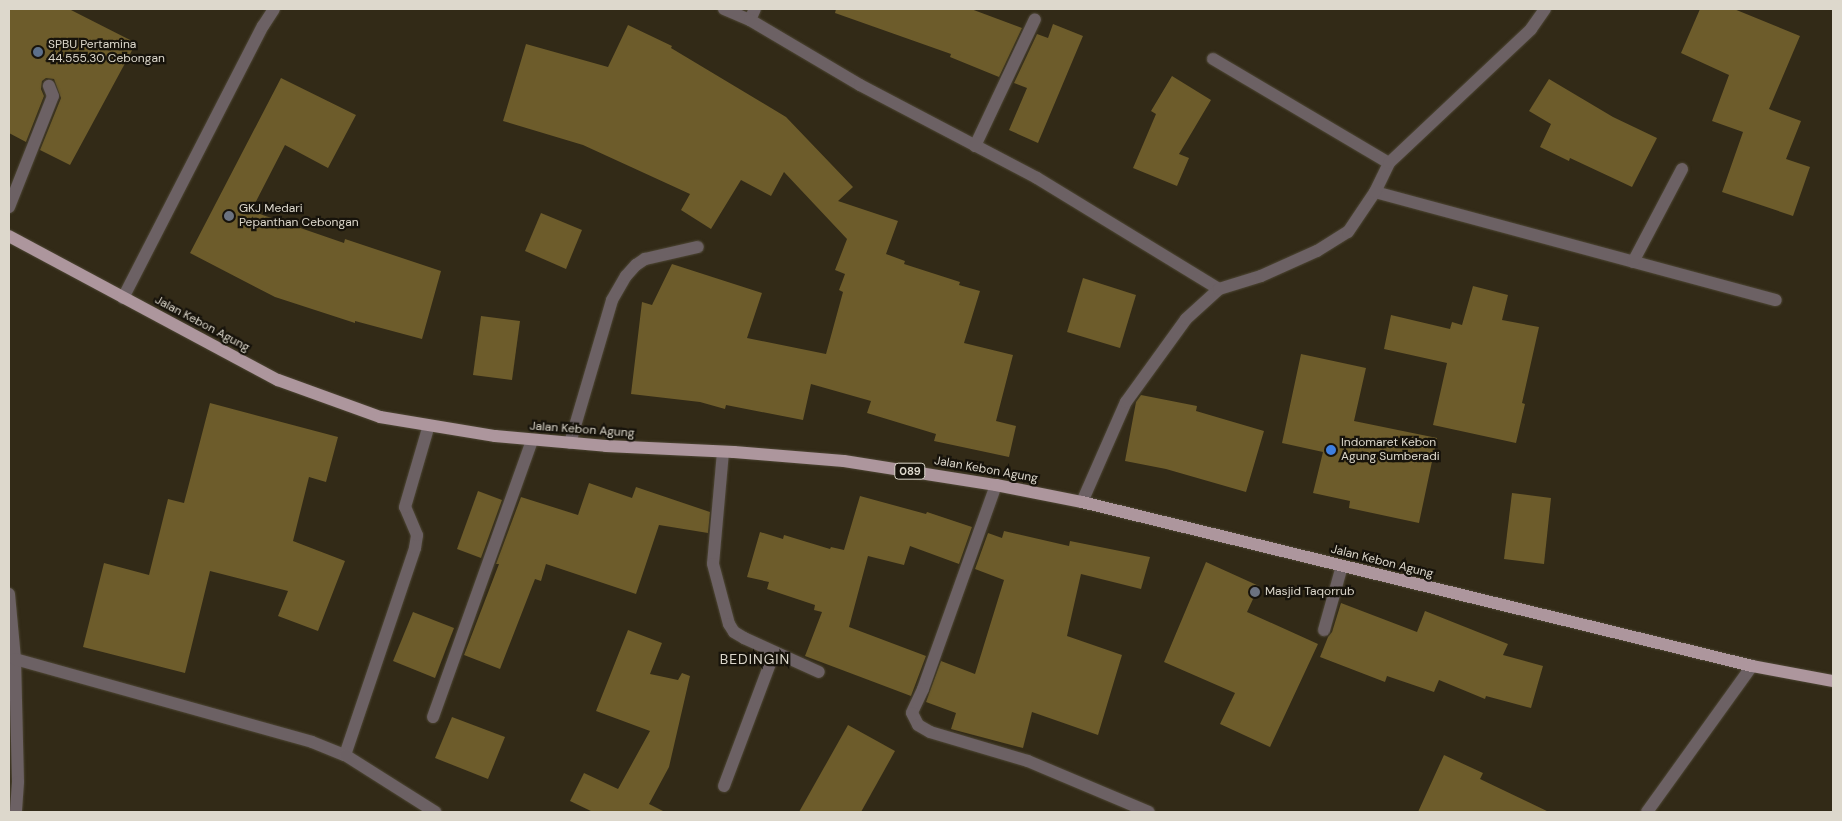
<!DOCTYPE html>
<style>
body{margin:0}
#map{position:relative;width:1842px;height:821px;overflow:hidden;background:#322a17;font-family:"DM Sans",sans-serif}
div>[style]{position:absolute}
[style*='--x']{left:calc(var(--x)*1px);top:calc(var(--y)*1px);width:calc(var(--w)*1px);rotate:calc(var(--a)*1deg)}
.building>*{inset:0;background:#6d5c2b}
.roads{filter:drop-shadow(0 0 1px #4d4634) drop-shadow(0 0 1px #4d4634)}
.lane>*{height:12px;margin:-6px;padding:0 6px;transform-origin:6px;border-radius:6px;background:#6c6164}
.street>*{height:12px;margin:-6px;padding:0 6px;transform-origin:6px;border-radius:6px;background:#6c6164}
.primary>*{height:12px;margin:-6px;padding:0 6px;transform-origin:6px;border-radius:6px;background:#ad969d}
.dots>*{width:14px;height:14px;translate:-50% -50%;box-sizing:border-box;border:2px solid #17130b;border-radius:50%}
span{translate:-50% -50%;white-space:nowrap;text-align:center;line-height:1.15;-webkit-text-stroke:4.5px #17130b;paint-order:stroke}
.shield-label span{padding:1px 4px;background:#17130b;border:1px solid;border-radius:4px;-webkit-text-stroke-width:0}
.shield-label{font-size:11px;color:#ddd8cc;font-weight:700}
.poi-label{font-size:12px;color:#ddd8cc}
.left{translate:0 -50%;text-align:left}
.street-label{font-size:12px;color:#ddd8cc}
.neighbourhood-label{font-size:14px;color:#ddd8cc;letter-spacing:1px}
.frame{position:absolute;inset:0;border:10px solid #ddd8cc;pointer-events:none}
</style>
<div id="map">
<div class="building">
<div style="clip-path:polygon(9px 9px,69px 9px,136px 43px,70px 165px,40px 150px,61px 98px,54px 79px,46px 78px,42px 81px,41px 89px,44px 96px,26px 142px,9px 133px)"></div>
<div style="clip-path:polygon(836px 9px,971px 9px,1022px 28px,999px 77px,950px 57px,951px 54px,835px 13px)"></div>
<div style="clip-path:polygon(1700px 9px,1734px 9px,1800px 36px,1769px 109px,1801px 121px,1786px 159px,1810px 167px,1793px 216px,1722px 192px,1743px 132px,1712px 121px,1729px 75px,1681px 53px)"></div>
<div style="clip-path:polygon(1053px 24px,1083px 36px,1038px 143px,1009px 130px,1027px 88px,1014px 83px,1037px 34px,1048px 38px)"></div>
<div style="clip-path:polygon(628px 25px,672px 46px,671px 48px,786px 117px,853px 187px,838px 201px,898px 221px,886px 254px,905px 261px,904px 264px,960px 282px,959px 285px,980px 291px,964px 343px,1013px 355px,996px 421px,1016px 426px,1009px 457px,934px 441px,936px 434px,867px 413px,871px 401px,811px 384px,803px 420px,726px 405px,725px 409px,700px 402px,631px 394px,642px 302px,652px 305px,672px 264px,762px 293px,747px 338px,826px 354px,843px 292px,839px 290px,845px 274px,835px 270px,847px 239px,784px 172px,771px 196px,741px 180px,711px 229px,681px 210px,690px 194px,583px 145px,503px 121px,526px 44px,608px 67px)"></div>
<div style="clip-path:polygon(1172px 76px,1211px 100px,1179px 154px,1189px 158px,1177px 186px,1133px 168px,1156px 114px,1151px 111px)"></div>
<div style="clip-path:polygon(281px 78px,356px 115px,328px 168px,285px 145px,251px 211px,344px 243px,345px 239px,441px 271px,422px 339px,355px 321px,355px 323px,275px 297px,190px 253px)"></div>
<div style="clip-path:polygon(1549px 79px,1613px 117px,1657px 138px,1632px 187px,1570px 158px,1569px 161px,1540px 147px,1551px 124px,1529px 111px)"></div>
<div style="clip-path:polygon(541px 213px,582px 230px,566px 269px,525px 251px)"></div>
<div style="clip-path:polygon(1083px 278px,1136px 295px,1120px 348px,1067px 332px)"></div>
<div style="clip-path:polygon(1473px 286px,1508px 295px,1502px 320px,1539px 327px,1522px 403px,1525px 404px,1516px 443px,1433px 425px,1447px 363px,1384px 349px,1391px 315px,1450px 329px,1452px 322px,1462px 325px)"></div>
<div style="clip-path:polygon(481px 316px,520px 321px,512px 380px,473px 375px)"></div>
<div style="clip-path:polygon(1301px 354px,1366px 368px,1354px 421px,1437px 438px,1419px 523px,1349px 508px,1350px 501px,1313px 493px,1323px 452px,1282px 443px)"></div>
<div style="clip-path:polygon(1141px 395px,1197px 406px,1196px 411px,1264px 431px,1246px 492px,1166px 469px,1125px 461px,1136px 402px)"></div>
<div style="clip-path:polygon(210px 403px,338px 437px,326px 482px,309px 477px,293px 541px,345px 561px,318px 631px,278px 616px,288px 591px,210px 571px,185px 673px,83px 647px,104px 563px,149px 575px,168px 499px,184px 503px)"></div>
<div style="clip-path:polygon(589px 483px,632px 498px,636px 487px,710px 512px,708px 533px,659px 525px,636px 594px,546px 564px,541px 581px,535px 579px,500px 669px,464px 655px,499px 564px,496px 564px,521px 497px,578px 515px)"></div>
<div style="clip-path:polygon(478px 491px,502px 500px,481px 558px,457px 549px)"></div>
<div style="clip-path:polygon(1512px 493px,1551px 498px,1544px 564px,1504px 559px)"></div>
<div style="clip-path:polygon(860px 496px,926px 514px,927px 512px,972px 527px,959px 564px,910px 546px,904px 565px,868px 556px,849px 627px,926px 656px,911px 696px,805px 656px,822px 612px,814px 610px,815px 605px,767px 589px,769px 582px,747px 577px,760px 532px,783px 539px,784px 535px,830px 549px,831px 547px,844px 550px)"></div>
<div style="clip-path:polygon(1004px 531px,1069px 546px,1070px 541px,1150px 557px,1141px 589px,1081px 574px,1067px 636px,1122px 655px,1098px 735px,1032px 712px,1023px 748px,951px 729px,956px 713px,926px 702px,941px 661px,975px 674px,1004px 580px,975px 569px,988px 533px,1002px 538px)"></div>
<div style="clip-path:polygon(1206px 562px,1259px 586px,1247px 612px,1318px 644px,1270px 747px,1220px 724px,1235px 693px,1164px 662px)"></div>
<div style="clip-path:polygon(1341px 603px,1417px 632px,1425px 611px,1508px 644px,1503px 655px,1543px 666px,1531px 708px,1486px 696px,1485px 699px,1439px 680px,1434px 692px,1387px 676px,1385px 682px,1320px 657px,1328px 637px,1332px 632px)"></div>
<div style="clip-path:polygon(413px 612px,454px 628px,435px 678px,393px 661px)"></div>
<div style="clip-path:polygon(628px 630px,662px 643px,650px 674px,678px 680px,682px 673px,690px 676px,669px 767px,649px 804px,665px 812px,593px 812px,570px 801px,584px 773px,618px 789px,650px 731px,596px 711px)"></div>
<div style="clip-path:polygon(452px 717px,505px 737px,488px 779px,435px 758px)"></div>
<div style="clip-path:polygon(848px 725px,895px 751px,861px 812px,799px 812px)"></div>
<div style="clip-path:polygon(1444px 755px,1483px 773px,1480px 779px,1549px 812px,1418px 812px)"></div>
</div>
<div class="roads">
<div class="lane">
<div style="--x:750;--y:20;--w:12;--a:-66"></div>
<div style="--x:1375;--y:192;--w:415;--a:15.1"></div>
<div style="--x:9;--y:207;--w:119;--a:-68.4"></div>
<div style="--x:53;--y:96;--w:11;--a:-112"></div>
<div style="--x:1633;--y:262;--w:105;--a:-62.2"></div>
<div style="--x:1324;--y:630;--w:66;--a:-74.3"></div>
<div style="--x:345;--y:755;--w:219;--a:-71.3"></div>
<div style="--x:415;--y:548;--w:13;--a:-81"></div>
<div style="--x:417;--y:535;--w:30;--a:-113"></div>
<div style="--x:405;--y:507;--w:85;--a:-73.7"></div>
</div>
<div class="street">
<div style="--x:724;--y:9;--w:28;--a:23"></div>
<div style="--x:750;--y:20;--w:128;--a:30.6"></div>
<div style="--x:860;--y:85;--w:200;--a:27.7"></div>
<div style="--x:1037;--y:178;--w:213;--a:31.4"></div>
<div style="--x:1213;--y:59;--w:204;--a:30.6"></div>
<div style="--x:975;--y:146;--w:140;--a:-64.7"></div>
<div style="--x:123;--y:298;--w:306;--a:-62.8"></div>
<div style="--x:263;--y:26;--w:20;--a:-57"></div>
<div style="--x:570;--y:443;--w:149;--a:-73.6"></div>
<div style="--x:612;--y:300;--w:28;--a:-60"></div>
<div style="--x:626;--y:276;--w:15;--a:-48"></div>
<div style="--x:636;--y:265;--w:11;--a:-34"></div>
<div style="--x:645;--y:259;--w:54;--a:-12.8"></div>
<div style="--x:723;--y:452;--w:112;--a:95.1"></div>
<div style="--x:713;--y:564;--w:62;--a:75.1"></div>
<div style="--x:729;--y:624;--w:9;--a:58"></div>
<div style="--x:734;--y:632;--w:12;--a:31"></div>
<div style="--x:744;--y:638;--w:82;--a:24.4"></div>
<div style="--x:996;--y:485;--w:217;--a:109.7"></div>
<div style="--x:923;--y:689;--w:26;--a:115"></div>
<div style="--x:912;--y:713;--w:13;--a:63"></div>
<div style="--x:918;--y:725;--w:14;--a:30"></div>
<div style="--x:930;--y:732;--w:102;--a:16.5"></div>
<div style="--x:1028;--y:761;--w:131;--a:22.9"></div>
<div style="--x:1082;--y:502;--w:109;--a:-66.3"></div>
<div style="--x:1126;--y:402;--w:102;--a:-54.1"></div>
<div style="--x:1186;--y:319;--w:45;--a:-42.3"></div>
<div style="--x:1219;--y:289;--w:44;--a:-17.2"></div>
<div style="--x:1261;--y:276;--w:61;--a:-24.1"></div>
<div style="--x:1317;--y:251;--w:36;--a:-32"></div>
<div style="--x:1348;--y:232;--w:48;--a:-56"></div>
<div style="--x:1375;--y:192;--w:32;--a:-64"></div>
<div style="--x:1389;--y:163;--w:195;--a:-43.3"></div>
<div style="--x:1531;--y:29;--w:24;--a:-55"></div>
<div style="--x:9;--y:594;--w:65;--a:84.7"></div>
<div style="--x:15;--y:659;--w:123;--a:88.6"></div>
<div style="--x:18;--y:782;--w:30;--a:94"></div>
<div style="--x:15;--y:659;--w:308;--a:15.6"></div>
<div style="--x:312;--y:742;--w:35;--a:22"></div>
<div style="--x:345;--y:755;--w:107;--a:32.3"></div>
<div style="--x:433;--y:717;--w:294;--a:-70.3"></div>
<div style="--x:724;--y:786;--w:142;--a:-69.4"></div>
<div style="--x:1647;--y:812;--w:180;--a:-54.3"></div>
</div>
<div class="primary">
<div style="--x:9;--y:236;--w:305;--a:28.2"></div>
<div style="--x:278;--y:380;--w:109;--a:19.9"></div>
<div style="--x:380;--y:417;--w:117;--a:9.4"></div>
<div style="--x:495;--y:436;--w:111;--a:5.1"></div>
<div style="--x:606;--y:446;--w:128;--a:2.7"></div>
<div style="--x:734;--y:452;--w:110;--a:4.7"></div>
<div style="--x:844;--y:461;--w:154;--a:9"></div>
<div style="--x:996;--y:485;--w:88;--a:11.2"></div>
<div style="--x:1082;--y:502;--w:690;--a:13.75"></div>
<div style="--x:1752;--y:666;--w:82;--a:10.5"></div>
</div>
</div>
<div class="dots">
<div style="left:38px;top:52px;background:#5c6f8a"></div>
<div style="left:229px;top:216px;background:#6b7280"></div>
<div style="left:1331px;top:450px;background:#3f7fe0"></div>
<div style="left:1255px;top:592px;background:#6b7280"></div>
</div>
<div class="shield-label">
<span style="left:910px;top:471px">089</span>
</div>
<div class="poi-label">
<span class="left" style="left:48px;top:52px">SPBU Pertamina<br>44.555.30 Cebongan</span>
<span class="left" style="left:239px;top:216px">GKJ Medari<br>Pepanthan Cebongan</span>
<span class="left" style="left:1341px;top:450px">Indomaret Kebon<br>Agung Sumberadi</span>
<span class="left" style="left:1265px;top:592px">Masjid Taqorrub</span>
</div>
<div class="street-label">
<span style="left:202px;top:324px;rotate:28deg">Jalan Kebon Agung</span>
<span style="left:582px;top:430px;rotate:4deg">Jalan Kebon Agung</span>
<span style="left:986px;top:470px;rotate:10deg">Jalan Kebon Agung</span>
<span style="left:1382px;top:562px;rotate:14deg">Jalan Kebon Agung</span>
</div>
<div class="neighbourhood-label">
<span style="left:755px;top:659px">BEDINGIN</span>
</div>
<div class="frame"></div>
</div>
